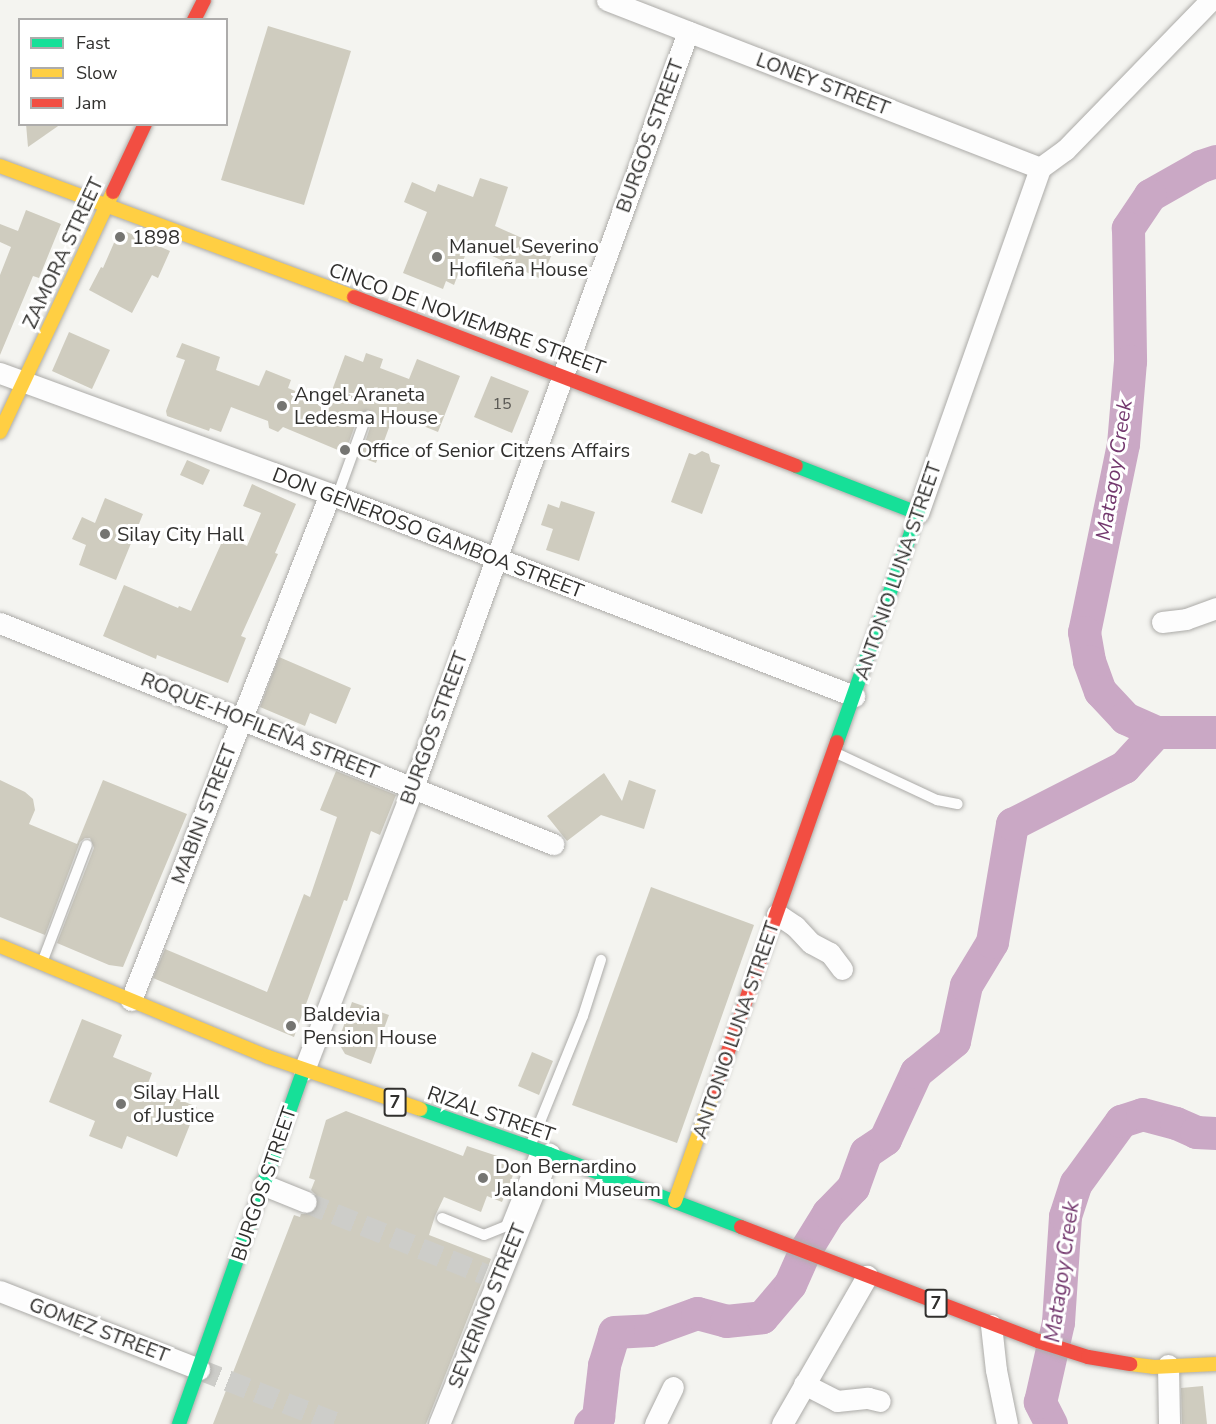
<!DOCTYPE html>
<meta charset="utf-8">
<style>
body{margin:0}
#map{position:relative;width:1216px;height:1424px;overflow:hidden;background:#f4f4f0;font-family:"Nunito Sans",sans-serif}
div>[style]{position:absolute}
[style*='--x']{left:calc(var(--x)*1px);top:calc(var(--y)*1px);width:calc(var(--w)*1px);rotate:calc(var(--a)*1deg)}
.river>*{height:33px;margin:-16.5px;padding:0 16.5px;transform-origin:16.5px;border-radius:16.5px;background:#caa8c5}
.building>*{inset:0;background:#cfccbf}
.street-tunnel>*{height:21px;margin-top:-10.5px;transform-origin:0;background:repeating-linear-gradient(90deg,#cdcdc9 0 21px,transparent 0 31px)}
.roads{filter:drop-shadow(0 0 2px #acaba8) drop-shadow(0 0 2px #acaba8)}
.lane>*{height:10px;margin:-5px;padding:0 5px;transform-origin:5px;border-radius:5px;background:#fdfdfd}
.street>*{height:21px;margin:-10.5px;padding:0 10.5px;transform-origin:10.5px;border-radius:10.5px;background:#fdfdfd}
.fast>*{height:14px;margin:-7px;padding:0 7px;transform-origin:7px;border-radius:7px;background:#16e098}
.slow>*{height:14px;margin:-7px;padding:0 7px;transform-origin:7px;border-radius:7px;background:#ffcf43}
.jam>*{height:14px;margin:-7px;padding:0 7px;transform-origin:7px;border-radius:7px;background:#f24e42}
.dots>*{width:16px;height:16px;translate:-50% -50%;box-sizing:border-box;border:3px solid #fff;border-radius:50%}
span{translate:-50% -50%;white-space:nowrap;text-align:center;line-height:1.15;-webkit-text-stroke:6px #fff;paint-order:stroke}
.number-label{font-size:16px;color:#585752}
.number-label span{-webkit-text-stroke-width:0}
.shield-label span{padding:2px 4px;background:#fff;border:2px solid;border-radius:4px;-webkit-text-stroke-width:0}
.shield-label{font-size:18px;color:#31302e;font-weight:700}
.street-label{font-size:20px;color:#31302e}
.poi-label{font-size:20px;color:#31302e}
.left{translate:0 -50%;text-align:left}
.water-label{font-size:21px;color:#73386e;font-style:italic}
.legend{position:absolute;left:18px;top:18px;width:210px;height:108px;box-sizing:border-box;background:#fff;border:2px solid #adacab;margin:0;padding:8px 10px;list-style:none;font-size:18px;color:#31302e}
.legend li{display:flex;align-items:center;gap:12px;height:30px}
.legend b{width:30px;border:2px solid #adacab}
</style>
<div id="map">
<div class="river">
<div style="--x:1216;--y:161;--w:16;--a:162"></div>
<div style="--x:1201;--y:166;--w:59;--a:150.4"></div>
<div style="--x:1150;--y:195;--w:40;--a:124"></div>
<div style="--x:1128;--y:228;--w:133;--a:89.1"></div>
<div style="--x:1130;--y:361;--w:83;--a:94.8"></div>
<div style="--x:1123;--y:444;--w:192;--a:101.7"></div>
<div style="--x:1084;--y:632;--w:29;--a:80"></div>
<div style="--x:1089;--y:661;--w:32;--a:70"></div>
<div style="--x:1100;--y:691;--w:37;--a:47"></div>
<div style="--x:1125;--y:718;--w:34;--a:24"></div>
<div style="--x:1156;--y:732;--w:60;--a:0"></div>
<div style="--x:590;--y:1424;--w:11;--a:-41"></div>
<div style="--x:598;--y:1417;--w:52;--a:-83.4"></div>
<div style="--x:604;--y:1365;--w:34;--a:-73"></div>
<div style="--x:614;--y:1332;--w:36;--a:-3"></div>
<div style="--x:650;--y:1330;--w:50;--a:-19.9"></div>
<div style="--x:697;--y:1313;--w:30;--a:15"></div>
<div style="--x:726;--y:1321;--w:36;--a:-6"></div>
<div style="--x:762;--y:1317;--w:43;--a:-49.7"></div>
<div style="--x:790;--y:1284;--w:35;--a:-66"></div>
<div style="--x:804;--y:1252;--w:46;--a:-58.4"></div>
<div style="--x:828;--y:1213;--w:36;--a:-46"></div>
<div style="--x:853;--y:1187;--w:37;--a:-70"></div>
<div style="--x:866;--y:1152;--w:23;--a:-34"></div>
<div style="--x:885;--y:1139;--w:74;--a:-65.2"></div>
<div style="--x:916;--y:1072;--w:49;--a:-39.2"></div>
<div style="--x:954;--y:1041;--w:57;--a:-77.9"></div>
<div style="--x:966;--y:985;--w:50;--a:-58.8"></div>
<div style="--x:992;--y:942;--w:120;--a:-80.4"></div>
<div style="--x:1012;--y:824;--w:126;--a:-27"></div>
<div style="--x:1124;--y:767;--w:47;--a:-47.6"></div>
<div style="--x:1051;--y:1424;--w:25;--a:-117"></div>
<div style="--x:1040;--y:1402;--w:82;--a:-77.3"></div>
<div style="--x:1058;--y:1322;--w:106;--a:-86.2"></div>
<div style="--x:1065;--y:1216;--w:35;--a:-72"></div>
<div style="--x:1076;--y:1183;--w:77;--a:-54"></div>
<div style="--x:1121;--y:1121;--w:22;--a:-18"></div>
<div style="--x:1142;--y:1114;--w:35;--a:15"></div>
<div style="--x:1176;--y:1123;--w:22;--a:24"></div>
<div style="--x:1196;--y:1132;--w:20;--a:3"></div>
</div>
<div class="building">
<div style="clip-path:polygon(268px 26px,351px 51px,304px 205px,221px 180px)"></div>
<div style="clip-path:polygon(26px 124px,61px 124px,28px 147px)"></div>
<div style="clip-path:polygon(480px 178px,508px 187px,495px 226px,553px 252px,541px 279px,469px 245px,454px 285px,446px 281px,443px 289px,403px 273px,427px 212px,404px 202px,412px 182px,435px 192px,438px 184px,473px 197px)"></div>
<div style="clip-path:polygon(26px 210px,61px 224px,39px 278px,33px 276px,0 355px,0 275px,11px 247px,0 242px,0 224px,18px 231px)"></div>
<div style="clip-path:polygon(120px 229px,170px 251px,158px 278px,152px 275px,132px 313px,89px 290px,101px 267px,103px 268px)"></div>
<div style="clip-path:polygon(69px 332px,110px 350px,92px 389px,52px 371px)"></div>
<div style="clip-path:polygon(182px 343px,220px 357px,216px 370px,259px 386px,266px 370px,291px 380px,288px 388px,327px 404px,345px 355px,363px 362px,366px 353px,383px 359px,380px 368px,409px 379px,417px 359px,460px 376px,438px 432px,394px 414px,376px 463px,360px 457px,373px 419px,372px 413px,368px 410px,359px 414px,345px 453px,283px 427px,278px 432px,269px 428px,268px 421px,231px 407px,221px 432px,210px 428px,209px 431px,167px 416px,166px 411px,185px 360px,176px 357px)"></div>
<div style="clip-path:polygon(491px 376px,529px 391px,512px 433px,474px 417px)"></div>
<div style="clip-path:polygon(702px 451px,709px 454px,711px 462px,720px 465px,702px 514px,671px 502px,689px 453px,695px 455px)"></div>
<div style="clip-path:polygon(187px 460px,210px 470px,203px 485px,180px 475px)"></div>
<div style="clip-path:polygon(252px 484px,296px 504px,275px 553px,278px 554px,241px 636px,246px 638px,228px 683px,157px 655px,156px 659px,103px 636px,124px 585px,178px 608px,179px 606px,191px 611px,225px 535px,247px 546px,261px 513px,243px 506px)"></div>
<div style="clip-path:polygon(105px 498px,143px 514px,116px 580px,79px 565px,86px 545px,72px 539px,82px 517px,95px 523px)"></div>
<div style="clip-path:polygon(561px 501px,595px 512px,579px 561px,546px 550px,553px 529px,541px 525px,548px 504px,559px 508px)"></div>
<div style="clip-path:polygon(279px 657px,351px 688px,336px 724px,310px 713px,305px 726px,260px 707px)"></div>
<div style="clip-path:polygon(336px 771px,396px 795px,380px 835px,371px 831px,347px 901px,344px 900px,294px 1037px,153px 978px,165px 949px,267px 992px,304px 894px,310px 897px,337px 817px,320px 810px)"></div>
<div style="clip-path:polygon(604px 773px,622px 801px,629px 780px,656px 790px,644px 829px,601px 815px,567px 841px,547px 816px)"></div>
<div style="clip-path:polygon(0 780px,25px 792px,33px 799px,35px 810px,29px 824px,77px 844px,103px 780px,187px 814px,123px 967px,109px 965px,57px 943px,94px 848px,90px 838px,85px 838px,80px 842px,45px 935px,0 917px)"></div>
<div style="clip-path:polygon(651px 887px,754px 925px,677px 1143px,572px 1105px)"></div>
<div style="clip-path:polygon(352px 1002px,389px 1015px,371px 1064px,345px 1054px,338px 1042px)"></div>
<div style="clip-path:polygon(82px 1019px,122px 1035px,113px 1057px,152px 1073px,147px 1086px,197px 1107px,177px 1157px,127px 1136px,122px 1149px,89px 1136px,95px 1121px,49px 1102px)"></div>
<div style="clip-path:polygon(532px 1052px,553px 1061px,539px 1095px,518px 1086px)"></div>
<div style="clip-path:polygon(346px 1111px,463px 1156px,467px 1146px,518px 1163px,502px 1202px,487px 1196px,481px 1212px,444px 1197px,435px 1216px,429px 1235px,491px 1259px,426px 1424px,213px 1424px,294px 1215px,300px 1217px,301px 1214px,308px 1214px,318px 1206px,316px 1195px,311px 1190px,315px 1180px,309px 1178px,326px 1120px)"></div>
<div style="clip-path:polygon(1203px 1386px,1207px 1424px,1182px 1424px,1181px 1388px)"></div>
</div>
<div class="street-tunnel">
<div style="--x:306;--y:1202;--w:193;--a:21.9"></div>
<div style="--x:199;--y:1369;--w:151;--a:21.3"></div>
</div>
<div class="roads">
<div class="lane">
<div style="--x:337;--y:497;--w:85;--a:-70.1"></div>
<div style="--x:834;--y:752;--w:114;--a:25"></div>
<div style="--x:937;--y:800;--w:21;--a:11"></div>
<div style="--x:43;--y:960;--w:123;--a:-69.1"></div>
<div style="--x:531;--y:1144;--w:138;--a:-67.9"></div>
<div style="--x:583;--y:1016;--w:59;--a:-72.2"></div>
<div style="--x:442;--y:1218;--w:45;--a:22"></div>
<div style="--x:484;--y:1235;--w:24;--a:-22"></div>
<div style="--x:506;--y:1226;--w:78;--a:-68.1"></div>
</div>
<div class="street">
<div style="--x:607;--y:0;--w:464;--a:21.2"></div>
<div style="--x:0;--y:373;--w:351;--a:20.1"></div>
<div style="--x:330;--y:494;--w:562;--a:21.08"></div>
<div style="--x:918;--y:513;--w:366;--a:-70.5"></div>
<div style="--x:1040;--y:168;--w:31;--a:-36"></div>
<div style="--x:1065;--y:150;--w:209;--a:-45.8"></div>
<div style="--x:1162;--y:622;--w:24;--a:-7"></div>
<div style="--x:1186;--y:619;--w:32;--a:-20"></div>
<div style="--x:0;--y:623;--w:596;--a:21.78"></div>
<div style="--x:777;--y:914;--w:22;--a:34"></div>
<div style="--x:795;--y:926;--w:23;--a:47"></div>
<div style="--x:811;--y:943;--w:21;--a:28"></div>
<div style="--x:830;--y:953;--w:20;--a:53"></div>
<div style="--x:131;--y:1000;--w:544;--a:-68.53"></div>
<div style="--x:304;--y:1070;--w:303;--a:-68.9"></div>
<div style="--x:413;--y:787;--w:804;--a:-69.99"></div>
<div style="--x:264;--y:1185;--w:45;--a:22"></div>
<div style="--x:0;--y:1291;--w:214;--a:21.4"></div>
<div style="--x:991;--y:1325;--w:45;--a:83.7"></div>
<div style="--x:996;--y:1370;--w:55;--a:78.5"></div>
<div style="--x:1168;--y:1365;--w:59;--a:89"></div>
<div style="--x:804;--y:1384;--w:37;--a:27"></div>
<div style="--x:837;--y:1401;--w:31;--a:-6"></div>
<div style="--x:868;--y:1398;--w:12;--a:14"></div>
<div style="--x:439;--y:1424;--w:292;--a:-67.8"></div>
<div style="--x:655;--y:1424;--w:41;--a:-64.1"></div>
<div style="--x:782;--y:1424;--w:171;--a:-60.1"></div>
</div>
<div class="fast">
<div style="--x:796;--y:466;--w:131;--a:21.1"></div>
<div style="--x:918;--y:513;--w:243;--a:109.5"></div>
<div style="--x:420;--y:1109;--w:137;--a:19.2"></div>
<div style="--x:549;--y:1154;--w:205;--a:20.8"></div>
<div style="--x:179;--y:1424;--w:375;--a:-70.6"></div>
</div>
<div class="slow">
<div style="--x:0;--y:166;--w:377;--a:20.3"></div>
<div style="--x:0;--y:432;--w:265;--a:-64.8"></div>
<div style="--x:0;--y:946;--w:290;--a:22.5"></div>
<div style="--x:268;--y:1057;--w:161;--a:18.9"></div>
<div style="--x:675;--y:1201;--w:117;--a:-70.5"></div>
<div style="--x:1130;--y:1364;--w:23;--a:7"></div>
<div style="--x:1153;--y:1367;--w:63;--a:-2.7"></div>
</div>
<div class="jam">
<div style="--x:194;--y:20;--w:22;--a:-63"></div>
<div style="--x:113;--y:192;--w:75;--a:-64.8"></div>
<div style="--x:354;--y:297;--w:473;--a:20.9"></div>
<div style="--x:714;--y:1091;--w:370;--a:-70.6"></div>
<div style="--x:741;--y:1227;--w:318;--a:21"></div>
<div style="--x:1038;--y:1341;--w:52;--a:17.7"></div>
<div style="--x:1088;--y:1357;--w:43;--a:9.5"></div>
</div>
</div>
<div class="dots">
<div style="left:120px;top:237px;background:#757572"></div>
<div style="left:437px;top:257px;background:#757572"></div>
<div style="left:282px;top:406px;background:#757572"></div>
<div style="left:345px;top:450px;background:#757572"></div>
<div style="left:105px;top:534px;background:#757572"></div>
<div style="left:291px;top:1026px;background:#757572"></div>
<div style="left:121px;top:1104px;background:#757572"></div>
<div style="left:483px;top:1178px;background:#757572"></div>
</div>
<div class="number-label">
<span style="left:502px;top:404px">15</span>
</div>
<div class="shield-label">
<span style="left:395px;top:1102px">7</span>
<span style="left:936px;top:1303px">7</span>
</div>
<div class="street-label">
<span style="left:823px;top:84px;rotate:21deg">LONEY STREET</span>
<span style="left:650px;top:136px;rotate:-70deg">BURGOS STREET</span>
<span style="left:63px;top:253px;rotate:-65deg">ZAMORA STREET</span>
<span style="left:467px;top:319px;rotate:20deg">CINCO DE NOVIEMBRE STREET</span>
<span style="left:428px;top:533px;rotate:21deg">DON GENEROSO GAMBOA STREET</span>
<span style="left:898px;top:571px;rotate:-71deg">ANTONIO LUNA STREET</span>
<span style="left:260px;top:726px;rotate:22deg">ROQUE-HOFILEÑA STREET</span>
<span style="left:434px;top:728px;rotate:-70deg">BURGOS STREET</span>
<span style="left:204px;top:814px;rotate:-69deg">MABINI STREET</span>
<span style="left:736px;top:1030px;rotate:-71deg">ANTONIO LUNA STREET</span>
<span style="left:491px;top:1114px;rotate:19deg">RIZAL STREET</span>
<span style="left:264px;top:1184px;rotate:-71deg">BURGOS STREET</span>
<span style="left:487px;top:1306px;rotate:-68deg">SEVERINO STREET</span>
<span style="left:99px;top:1330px;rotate:21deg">GOMEZ STREET</span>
</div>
<div class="poi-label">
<span class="left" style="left:132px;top:237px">1898</span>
<span class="left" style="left:449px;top:258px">Manuel Severino<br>Hofileña House</span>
<span class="left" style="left:294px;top:406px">Angel Araneta<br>Ledesma House</span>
<span class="left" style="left:357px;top:450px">Office of Senior Citzens Affairs</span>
<span class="left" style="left:117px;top:534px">Silay City Hall</span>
<span class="left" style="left:303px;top:1026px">Baldevia<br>Pension House</span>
<span class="left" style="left:133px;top:1104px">Silay Hall<br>of Justice</span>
<span class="left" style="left:495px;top:1178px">Don Bernardino<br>Jalandoni Museum</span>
</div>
<div class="water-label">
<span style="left:1114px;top:470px;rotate:-81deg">Matagoy Creek</span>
<span style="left:1062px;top:1272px;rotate:-82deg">Matagoy Creek</span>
</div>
<ul class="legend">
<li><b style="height:8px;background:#16e098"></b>Fast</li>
<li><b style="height:8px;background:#ffcf43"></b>Slow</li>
<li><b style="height:8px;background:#f24e42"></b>Jam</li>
</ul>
</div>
